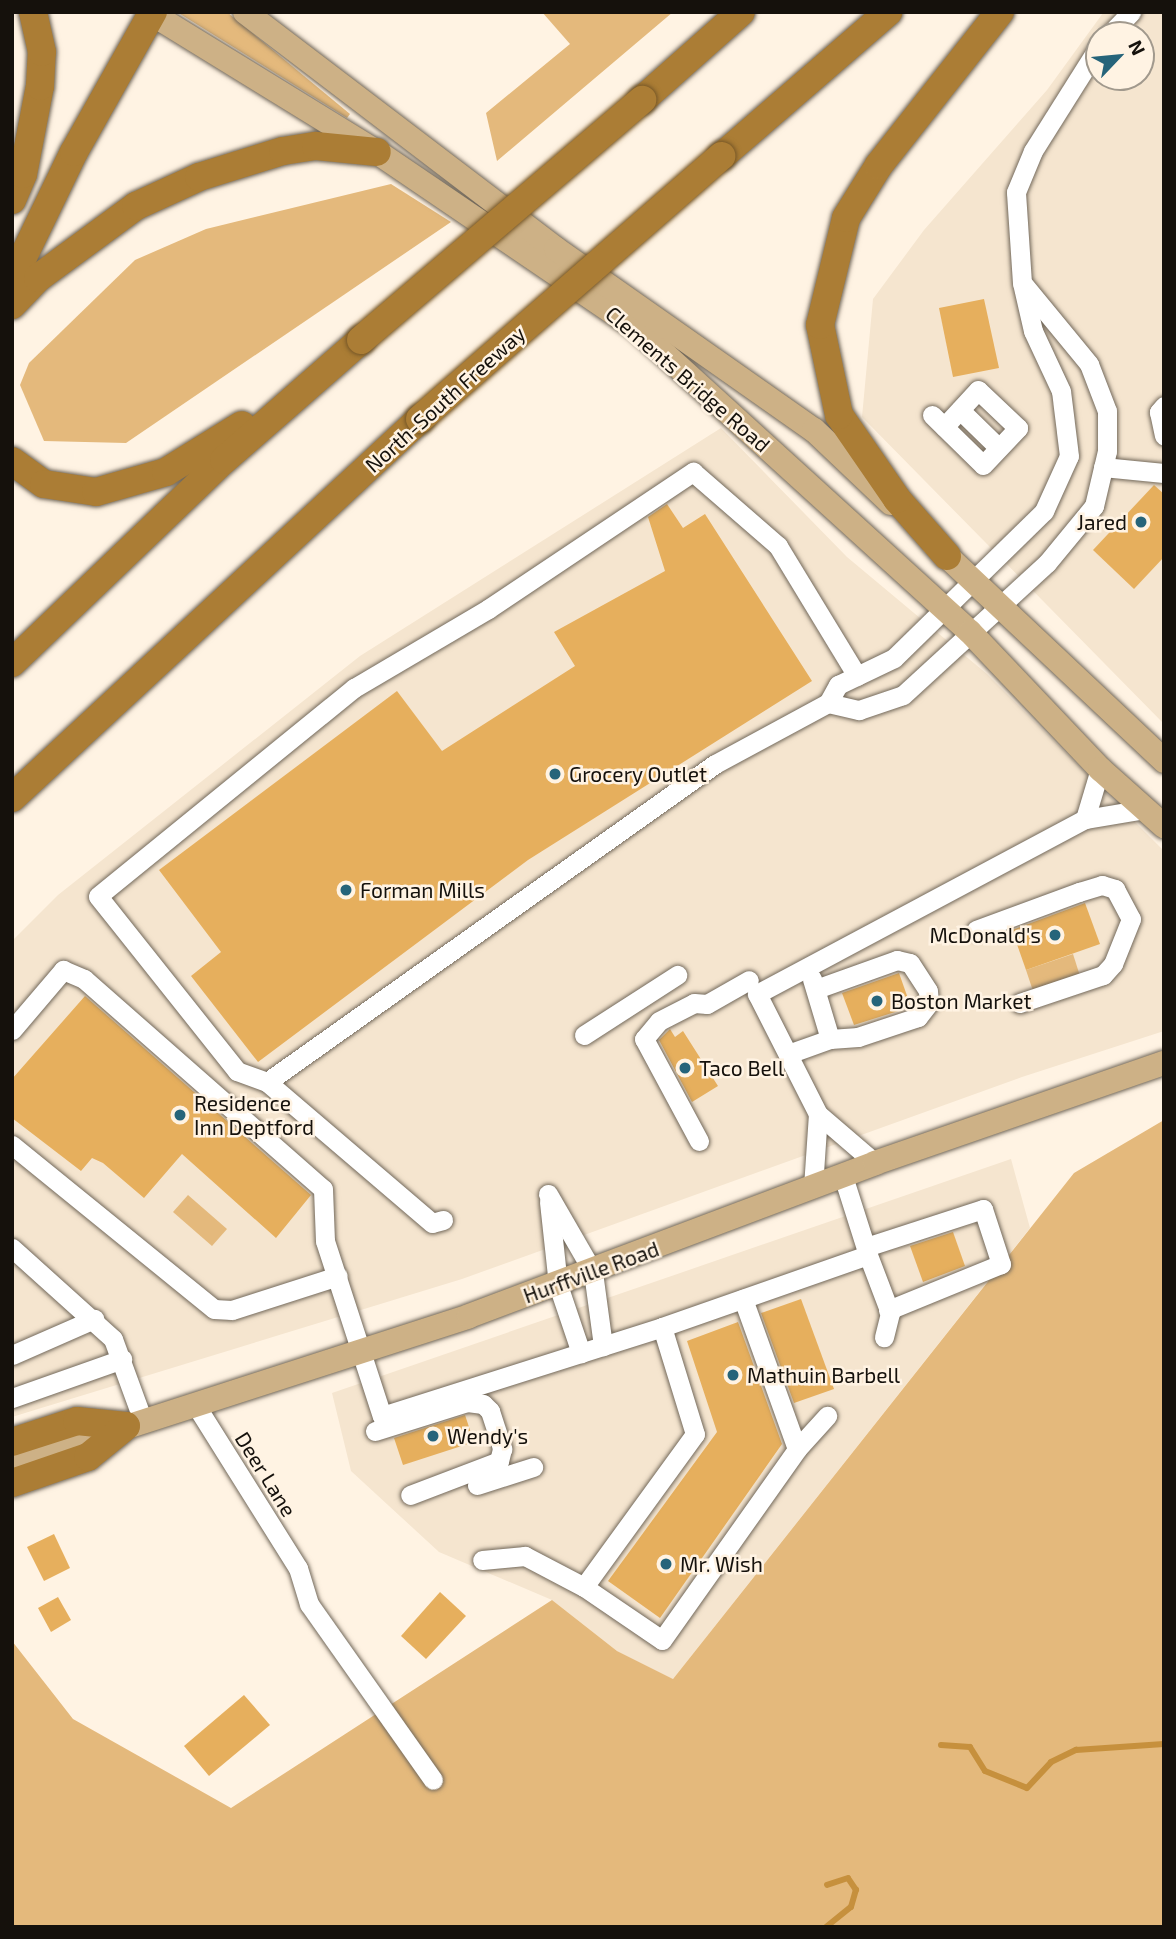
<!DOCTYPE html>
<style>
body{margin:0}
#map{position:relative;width:1176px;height:1939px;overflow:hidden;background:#fff3e3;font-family:"Exo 2",sans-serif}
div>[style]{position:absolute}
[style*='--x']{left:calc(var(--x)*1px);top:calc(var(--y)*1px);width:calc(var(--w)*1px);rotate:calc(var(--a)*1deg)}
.built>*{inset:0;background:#f5e5cf}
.green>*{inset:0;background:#e4b97c}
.stream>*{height:6px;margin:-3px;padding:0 3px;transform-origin:3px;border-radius:3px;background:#c6903d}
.building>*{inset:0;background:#e6af5d}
.roads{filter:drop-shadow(0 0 2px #72685a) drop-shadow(0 0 2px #72685a)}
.minor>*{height:19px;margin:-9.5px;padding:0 9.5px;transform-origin:9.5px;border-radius:9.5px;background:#fff}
.major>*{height:24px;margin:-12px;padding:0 12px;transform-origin:12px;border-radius:12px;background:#cdb186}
.highway>*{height:28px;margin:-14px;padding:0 14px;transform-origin:14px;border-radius:14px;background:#ab7d35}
.bridges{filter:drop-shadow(0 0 2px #765727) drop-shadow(0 0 2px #765727)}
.highway-bridge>*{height:28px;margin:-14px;padding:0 14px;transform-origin:14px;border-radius:14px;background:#ab7d35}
.dots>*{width:19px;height:19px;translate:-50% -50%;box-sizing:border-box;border:4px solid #fff3e3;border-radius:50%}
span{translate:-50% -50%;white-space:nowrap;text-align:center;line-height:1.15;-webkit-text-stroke:5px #fff3e3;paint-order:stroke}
.street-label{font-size:21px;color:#15110c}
.poi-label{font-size:21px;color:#15110c}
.right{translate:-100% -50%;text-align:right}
.left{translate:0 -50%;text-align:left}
.frame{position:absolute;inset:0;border:14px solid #15110c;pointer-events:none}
.north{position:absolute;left:1085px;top:21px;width:70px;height:70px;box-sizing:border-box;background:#fff3e3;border:2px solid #a1998d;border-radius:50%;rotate:64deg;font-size:19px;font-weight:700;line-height:28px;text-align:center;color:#15110c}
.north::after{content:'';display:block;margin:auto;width:24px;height:32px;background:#26647a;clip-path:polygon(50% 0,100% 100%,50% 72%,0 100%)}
</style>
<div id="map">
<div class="built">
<div style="clip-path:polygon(evenodd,1164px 12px,1164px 724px,862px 417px,873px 299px,924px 230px,1047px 90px,1103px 13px,1164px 12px,1099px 35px,1141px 35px,1141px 77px,1099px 77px,1099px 35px)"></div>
<div style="clip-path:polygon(721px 428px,847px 557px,987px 674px,1164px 851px,1164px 1031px,1022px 1077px,462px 1279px,12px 1417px,12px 941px,58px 895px,360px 656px)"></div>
<div style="clip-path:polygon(1011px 1159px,1030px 1228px,673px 1679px,617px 1651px,552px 1600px,439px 1552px,351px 1471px,332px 1393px)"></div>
</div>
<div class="green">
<div style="clip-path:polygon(177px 12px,227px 12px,350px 114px,347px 118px)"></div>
<div style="clip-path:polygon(542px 12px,673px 12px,497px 161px,486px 113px,570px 44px)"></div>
<div style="clip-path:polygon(391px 184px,451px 222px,126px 443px,44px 441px,20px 385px,29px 363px,135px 260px,206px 229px)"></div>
<div style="clip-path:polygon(1073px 954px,1080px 976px,1033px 991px,1026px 970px)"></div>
<div style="clip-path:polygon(1164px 1120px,1164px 1927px,12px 1927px,12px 1641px,73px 1719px,231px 1808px,552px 1600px,617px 1651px,673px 1679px,1074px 1173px)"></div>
<div style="clip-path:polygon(188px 1195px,227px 1229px,212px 1246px,173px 1212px)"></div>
</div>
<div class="stream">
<div style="--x:941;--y:1745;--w:29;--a:4"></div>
<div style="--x:970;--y:1747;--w:28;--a:58"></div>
<div style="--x:985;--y:1771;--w:45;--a:22"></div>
<div style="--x:1027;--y:1788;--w:35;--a:-47"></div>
<div style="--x:1051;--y:1762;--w:28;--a:-26"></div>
<div style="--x:1076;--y:1750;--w:88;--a:-3.9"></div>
<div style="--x:826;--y:1927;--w:32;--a:-39"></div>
<div style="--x:851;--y:1907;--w:18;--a:-74"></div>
<div style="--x:856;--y:1890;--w:14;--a:-124"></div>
<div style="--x:848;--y:1878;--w:22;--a:162"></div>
</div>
<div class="building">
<div style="clip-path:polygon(984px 299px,999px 368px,953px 377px,939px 308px)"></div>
<div style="clip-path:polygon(1154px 485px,1164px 494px,1164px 557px,1134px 589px,1093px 550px)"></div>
<div style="clip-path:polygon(667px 504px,683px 528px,705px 514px,812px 681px,528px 860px,258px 1062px,191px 976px,221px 952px,159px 870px,397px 691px,442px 751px,575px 666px,554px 632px,665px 571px,648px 517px)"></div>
<div style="clip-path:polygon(1085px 903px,1100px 944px,1026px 970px,1012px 930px)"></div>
<div style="clip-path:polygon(899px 973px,911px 1007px,854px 1025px,842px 993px)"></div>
<div style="clip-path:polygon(85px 996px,311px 1195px,276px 1238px,182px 1154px,144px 1198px,103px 1163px,92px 1158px,81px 1171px,12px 1118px,12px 1079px)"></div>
<div style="clip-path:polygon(670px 1029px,675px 1037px,683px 1031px,718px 1086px,692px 1102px,659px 1040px)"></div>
<div style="clip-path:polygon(953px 1232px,965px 1266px,923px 1282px,910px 1246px)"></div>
<div style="clip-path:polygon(801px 1299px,834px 1389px,794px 1403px,761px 1313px)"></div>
<div style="clip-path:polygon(738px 1322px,782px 1444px,660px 1618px,608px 1581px,717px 1432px,687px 1341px)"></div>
<div style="clip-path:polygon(465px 1415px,474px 1442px,403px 1465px,394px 1438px)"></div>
<div style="clip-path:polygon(54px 1534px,70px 1568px,44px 1581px,27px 1547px)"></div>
<div style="clip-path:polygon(440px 1592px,466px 1616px,426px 1659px,401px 1636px)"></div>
<div style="clip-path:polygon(58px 1597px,71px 1620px,51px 1632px,38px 1608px)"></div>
<div style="clip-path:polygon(244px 1695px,270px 1725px,209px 1776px,184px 1746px)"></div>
</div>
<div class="roads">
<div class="minor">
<div style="--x:1109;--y:35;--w:32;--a:-46"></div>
<div style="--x:1164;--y:406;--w:8;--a:130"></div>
<div style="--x:1159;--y:412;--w:24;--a:78"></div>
<div style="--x:960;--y:410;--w:54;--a:44.3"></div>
<div style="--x:932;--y:415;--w:71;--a:44.4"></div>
<div style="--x:983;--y:465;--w:51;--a:-46.6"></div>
<div style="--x:1018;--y:428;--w:55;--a:-136.5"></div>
<div style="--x:978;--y:390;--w:50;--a:132.6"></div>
<div style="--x:1103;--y:467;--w:61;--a:5.6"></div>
<div style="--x:828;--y:703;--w:32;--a:13"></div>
<div style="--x:859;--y:710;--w:46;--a:-18.8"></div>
<div style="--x:903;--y:695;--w:195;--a:-42.5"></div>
<div style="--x:1047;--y:563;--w:74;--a:-50.5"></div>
<div style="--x:1094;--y:506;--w:57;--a:-76.7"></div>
<div style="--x:1107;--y:451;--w:40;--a:-90"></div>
<div style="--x:1107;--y:411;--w:50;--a:-111"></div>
<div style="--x:1089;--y:364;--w:102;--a:-129.4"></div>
<div style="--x:1085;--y:819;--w:52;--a:-73.3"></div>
<div style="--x:976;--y:930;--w:110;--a:-20.3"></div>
<div style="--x:1079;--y:892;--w:24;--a:-17"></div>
<div style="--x:1102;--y:885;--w:14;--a:17"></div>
<div style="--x:1115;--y:889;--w:34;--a:62"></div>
<div style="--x:1131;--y:919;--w:48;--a:111.8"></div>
<div style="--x:1113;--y:964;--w:15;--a:132"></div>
<div style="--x:1103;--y:975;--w:88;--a:161.4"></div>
<div style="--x:816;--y:989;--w:86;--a:-19.7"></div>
<div style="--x:897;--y:960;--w:13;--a:13"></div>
<div style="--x:910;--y:963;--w:33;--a:57"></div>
<div style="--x:928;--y:991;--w:12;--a:85"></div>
<div style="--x:929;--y:1003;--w:18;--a:128"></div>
<div style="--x:918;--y:1017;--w:63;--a:161.6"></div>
<div style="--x:858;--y:1037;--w:28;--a:176"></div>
<div style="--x:12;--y:1030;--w:79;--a:-49.6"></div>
<div style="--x:63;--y:970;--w:23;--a:23"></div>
<div style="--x:84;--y:979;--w:318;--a:41.3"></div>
<div style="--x:323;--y:1189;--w:52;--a:87.8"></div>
<div style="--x:325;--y:1241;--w:184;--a:72"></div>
<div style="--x:382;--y:1416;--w:294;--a:-17.6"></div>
<div style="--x:662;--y:1327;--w:112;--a:72.9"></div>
<div style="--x:695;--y:1434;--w:189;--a:126"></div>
<div style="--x:584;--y:1587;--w:67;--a:-152.3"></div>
<div style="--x:525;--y:1556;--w:43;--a:174.7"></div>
<div style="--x:584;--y:1035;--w:111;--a:-32.8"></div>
<div style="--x:788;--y:1054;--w:45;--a:-19.7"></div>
<div style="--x:830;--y:1039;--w:63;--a:-106.7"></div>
<div style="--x:267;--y:1082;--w:32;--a:-160"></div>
<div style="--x:237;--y:1071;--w:223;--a:-128.5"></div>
<div style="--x:98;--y:896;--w:330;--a:-39.1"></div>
<div style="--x:354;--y:688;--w:156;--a:-30.5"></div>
<div style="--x:488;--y:609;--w:247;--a:-33.8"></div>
<div style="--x:693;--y:472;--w:113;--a:41"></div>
<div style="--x:778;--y:546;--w:152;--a:58.7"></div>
<div style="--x:699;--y:1141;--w:116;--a:-118.3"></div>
<div style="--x:644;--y:1039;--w:23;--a:-50"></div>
<div style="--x:659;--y:1021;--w:39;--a:-27"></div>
<div style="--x:694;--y:1003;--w:13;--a:4"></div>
<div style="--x:707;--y:1004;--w:48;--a:-29.7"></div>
<div style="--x:12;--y:1145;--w:260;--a:39.1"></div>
<div style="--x:214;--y:1309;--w:18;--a:3"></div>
<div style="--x:232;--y:1310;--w:111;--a:-17.8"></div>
<div style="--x:875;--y:1163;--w:75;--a:-139.3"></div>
<div style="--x:818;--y:1114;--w:135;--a:-116.9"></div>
<div style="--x:757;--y:994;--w:372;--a:-28.1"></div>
<div style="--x:1085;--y:819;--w:61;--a:-9.5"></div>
<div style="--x:843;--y:1176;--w:83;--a:72.4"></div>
<div style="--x:813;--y:1187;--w:73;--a:-86.1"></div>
<div style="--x:548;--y:1194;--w:90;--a:60"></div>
<div style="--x:593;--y:1272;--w:75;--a:82.3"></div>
<div style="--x:549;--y:1202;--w:83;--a:83.8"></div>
<div style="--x:558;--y:1285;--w:72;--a:71.3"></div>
<div style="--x:443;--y:1220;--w:11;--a:165"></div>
<div style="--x:432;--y:1223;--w:217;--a:-139.5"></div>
<div style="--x:267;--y:1082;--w:549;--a:-35.37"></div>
<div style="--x:715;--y:764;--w:128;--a:-28.4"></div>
<div style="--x:828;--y:703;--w:21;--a:-61"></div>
<div style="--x:838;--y:685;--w:62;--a:-25.7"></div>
<div style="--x:894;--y:658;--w:210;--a:-44.4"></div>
<div style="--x:1044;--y:511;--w:60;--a:-65.6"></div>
<div style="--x:1069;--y:456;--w:65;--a:-97"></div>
<div style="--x:1061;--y:391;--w:66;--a:-115"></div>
<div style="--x:1033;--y:331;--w:49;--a:-102.9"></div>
<div style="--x:1022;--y:283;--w:91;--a:-93.8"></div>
<div style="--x:1016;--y:192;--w:44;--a:-67.5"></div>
<div style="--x:1033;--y:151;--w:124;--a:-57.8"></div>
<div style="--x:866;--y:1247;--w:123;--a:-18"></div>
<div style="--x:983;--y:1209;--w:58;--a:71.9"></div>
<div style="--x:1001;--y:1264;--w:122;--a:157.8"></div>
<div style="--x:12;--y:1248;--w:136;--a:42"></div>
<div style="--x:113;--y:1339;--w:87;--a:69.9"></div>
<div style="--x:743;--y:1299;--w:159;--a:70.2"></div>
<div style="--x:662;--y:1327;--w:218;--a:-19.3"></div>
<div style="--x:868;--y:1255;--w:62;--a:69.2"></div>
<div style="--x:890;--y:1313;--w:25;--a:104"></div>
<div style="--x:12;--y:1355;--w:90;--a:-23.7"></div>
<div style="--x:12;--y:1398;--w:117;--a:-19.5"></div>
<div style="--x:195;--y:1404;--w:194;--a:57.9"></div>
<div style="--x:298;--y:1568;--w:38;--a:73"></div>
<div style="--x:309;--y:1604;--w:215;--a:54.8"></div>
<div style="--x:375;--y:1431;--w:96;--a:-17.5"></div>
<div style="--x:467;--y:1402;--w:16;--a:7"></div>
<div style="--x:483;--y:1404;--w:10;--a:45"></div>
<div style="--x:490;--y:1411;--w:40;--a:72"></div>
<div style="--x:502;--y:1449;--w:12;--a:104"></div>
<div style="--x:499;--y:1461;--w:95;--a:159.1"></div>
<div style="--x:477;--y:1485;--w:59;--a:-17.8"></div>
<div style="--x:584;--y:1587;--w:94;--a:34.2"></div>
<div style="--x:662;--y:1640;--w:234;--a:-54.7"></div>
<div style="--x:797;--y:1449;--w:45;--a:-47.7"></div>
</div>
<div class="major">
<div style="--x:149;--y:12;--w:268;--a:31.6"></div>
<div style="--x:377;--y:152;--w:315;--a:34.2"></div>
<div style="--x:637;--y:329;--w:450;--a:42.3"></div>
<div style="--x:970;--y:632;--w:189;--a:46.5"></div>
<div style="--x:1100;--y:769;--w:86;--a:41.7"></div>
<div style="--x:245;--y:12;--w:391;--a:37.3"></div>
<div style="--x:556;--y:249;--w:315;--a:35.1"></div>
<div style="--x:814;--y:430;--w:106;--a:43.5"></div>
<div style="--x:933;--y:543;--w:318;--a:43.3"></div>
<div style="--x:12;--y:1464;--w:480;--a:-17.9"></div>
<div style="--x:469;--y:1316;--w:434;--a:-20.6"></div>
<div style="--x:875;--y:1163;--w:306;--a:-19.1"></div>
</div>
<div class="highway">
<div style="--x:642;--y:100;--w:132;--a:-41.6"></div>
<div style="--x:722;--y:156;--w:220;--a:-40.9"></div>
<div style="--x:12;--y:200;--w:28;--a:-67"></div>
<div style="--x:23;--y:174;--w:90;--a:-79.1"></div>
<div style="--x:40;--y:86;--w:34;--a:-87"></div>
<div style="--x:42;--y:52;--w:41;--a:-102.7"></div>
<div style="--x:12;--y:280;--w:142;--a:-64.2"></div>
<div style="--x:74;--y:152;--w:161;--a:-60.6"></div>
<div style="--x:12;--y:305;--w:37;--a:-46"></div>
<div style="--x:38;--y:278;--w:122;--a:-36.3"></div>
<div style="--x:136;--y:206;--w:69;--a:-24.7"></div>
<div style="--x:199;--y:177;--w:88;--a:-17.2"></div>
<div style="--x:283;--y:151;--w:33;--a:-9"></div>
<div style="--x:316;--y:146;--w:61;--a:5.6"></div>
<div style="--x:12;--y:461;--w:39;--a:36"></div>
<div style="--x:44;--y:484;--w:53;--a:8.7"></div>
<div style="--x:96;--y:492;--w:73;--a:-15.9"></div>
<div style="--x:166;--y:472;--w:89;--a:-31.7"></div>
<div style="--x:947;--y:556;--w:76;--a:-131.3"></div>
<div style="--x:897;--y:499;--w:102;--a:-124.6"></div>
<div style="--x:839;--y:415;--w:92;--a:-101.9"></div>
<div style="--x:820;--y:325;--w:110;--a:-76.3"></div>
<div style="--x:846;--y:218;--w:62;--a:-58.1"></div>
<div style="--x:879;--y:165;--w:195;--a:-51.7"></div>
<div style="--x:12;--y:663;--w:294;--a:-43.8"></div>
<div style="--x:224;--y:460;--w:182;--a:-41.2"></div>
<div style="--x:12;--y:798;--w:557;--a:-42.89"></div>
<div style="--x:12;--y:1442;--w:68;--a:-17.9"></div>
<div style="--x:77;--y:1421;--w:49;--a:5.8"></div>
<div style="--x:12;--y:1483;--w:80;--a:-18.9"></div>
<div style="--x:88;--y:1457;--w:49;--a:-39.2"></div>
</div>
</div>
<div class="bridges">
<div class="highway-bridge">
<div style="--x:361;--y:340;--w:370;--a:-40.5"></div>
<div style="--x:420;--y:419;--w:400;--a:-41.1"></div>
</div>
</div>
<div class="dots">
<div style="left:1141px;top:522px;background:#26647a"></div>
<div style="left:555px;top:774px;background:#26647a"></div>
<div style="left:346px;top:890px;background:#26647a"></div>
<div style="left:1055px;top:935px;background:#26647a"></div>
<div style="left:877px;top:1001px;background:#26647a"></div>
<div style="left:685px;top:1068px;background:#26647a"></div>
<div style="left:180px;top:1115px;background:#26647a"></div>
<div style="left:733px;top:1375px;background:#26647a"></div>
<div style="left:433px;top:1436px;background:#26647a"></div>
<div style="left:666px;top:1564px;background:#26647a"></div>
</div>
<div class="street-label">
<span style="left:688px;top:379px;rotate:41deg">Clements Bridge Road</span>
<span style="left:445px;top:399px;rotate:-42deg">North-South Freeway</span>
<span style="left:591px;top:1272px;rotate:-20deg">Hurffville Road</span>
<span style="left:266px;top:1474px;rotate:58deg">Deer Lane</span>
</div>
<div class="poi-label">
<span class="right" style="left:1127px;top:522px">Jared</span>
<span class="left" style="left:569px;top:774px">Grocery Outlet</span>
<span class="left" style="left:360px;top:890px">Forman Mills</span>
<span class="right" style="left:1041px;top:935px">McDonald's</span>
<span class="left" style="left:891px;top:1001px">Boston Market</span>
<span class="left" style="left:699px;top:1068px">Taco Bell</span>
<span class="left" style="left:194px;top:1115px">Residence<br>Inn Deptford</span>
<span class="left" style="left:747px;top:1375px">Mathuin Barbell</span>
<span class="left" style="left:447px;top:1436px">Wendy's</span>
<span class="left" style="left:680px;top:1564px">Mr. Wish</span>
</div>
<div class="frame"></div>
<div class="north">N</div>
</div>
